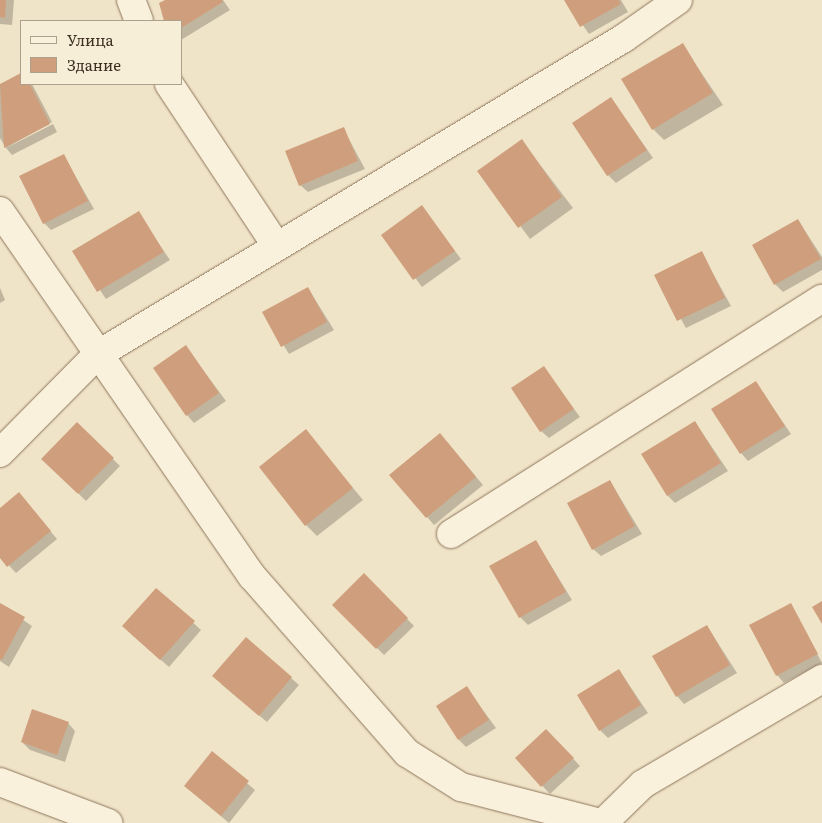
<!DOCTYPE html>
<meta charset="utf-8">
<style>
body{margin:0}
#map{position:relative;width:822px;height:823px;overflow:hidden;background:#f0e4c8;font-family:Literata,serif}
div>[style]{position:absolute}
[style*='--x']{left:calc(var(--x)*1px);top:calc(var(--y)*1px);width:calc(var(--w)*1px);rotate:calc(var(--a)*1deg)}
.shadow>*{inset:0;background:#0003}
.building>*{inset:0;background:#cf9f7d}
.roads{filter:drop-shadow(0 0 1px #8d765c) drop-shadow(0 0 1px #8d765c)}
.street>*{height:28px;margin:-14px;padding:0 14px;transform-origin:14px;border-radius:14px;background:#faf1dc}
span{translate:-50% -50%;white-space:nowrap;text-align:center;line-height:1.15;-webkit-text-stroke:4px #f7eed8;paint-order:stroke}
.legend{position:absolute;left:20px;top:20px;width:162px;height:65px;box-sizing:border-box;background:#f7eed8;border:1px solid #ada18e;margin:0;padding:6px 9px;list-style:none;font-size:15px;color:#3d2e20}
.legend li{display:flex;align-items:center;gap:10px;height:25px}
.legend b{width:25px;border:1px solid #ada18e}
</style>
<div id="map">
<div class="shadow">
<div style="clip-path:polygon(0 0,14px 0,12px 25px,0 24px)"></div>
<div style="clip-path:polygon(167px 0,223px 0,230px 10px,181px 40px,181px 21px,165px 21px,161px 4px)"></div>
<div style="clip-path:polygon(565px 0,621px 0,628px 12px,589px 34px)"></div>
<div style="clip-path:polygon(682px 44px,723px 105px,664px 140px,653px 129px)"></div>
<div style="clip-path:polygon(21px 74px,21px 84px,32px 84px,52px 122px,6px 148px,0 138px,0 85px)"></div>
<div style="clip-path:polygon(611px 98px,653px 158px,616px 183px,608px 175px)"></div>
<div style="clip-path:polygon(53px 124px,57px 132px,12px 155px,6px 148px)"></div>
<div style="clip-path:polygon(343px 128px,365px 169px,308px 192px,300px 185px)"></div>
<div style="clip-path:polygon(522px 141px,573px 208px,530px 239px,479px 171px)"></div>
<div style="clip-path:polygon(64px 156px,94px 209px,51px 230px,44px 223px)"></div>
<div style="clip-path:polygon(422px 207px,461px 259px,422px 287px,383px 235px)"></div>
<div style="clip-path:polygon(138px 213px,170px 260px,106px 299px,74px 252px)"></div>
<div style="clip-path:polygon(798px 220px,822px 257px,822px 270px,783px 292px,775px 284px)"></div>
<div style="clip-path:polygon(701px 252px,731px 306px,686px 328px,656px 275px)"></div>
<div style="clip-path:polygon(0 288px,5px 300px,0 303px)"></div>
<div style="clip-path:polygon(308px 288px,334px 330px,289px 354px,263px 312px)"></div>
<div style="clip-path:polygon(186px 347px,226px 401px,194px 423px,187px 415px)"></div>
<div style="clip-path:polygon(543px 367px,580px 417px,549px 438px,541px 431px)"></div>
<div style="clip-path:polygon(756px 383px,791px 434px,748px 461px,741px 453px)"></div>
<div style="clip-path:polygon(695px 422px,728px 471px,675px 503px,668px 496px)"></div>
<div style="clip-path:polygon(77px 424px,120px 466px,86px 501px,43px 459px)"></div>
<div style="clip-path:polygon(306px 431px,363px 500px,317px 536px,306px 525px)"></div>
<div style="clip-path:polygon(447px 442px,483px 485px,434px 525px,391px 475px)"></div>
<div style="clip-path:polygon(610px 481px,642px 534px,601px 556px,593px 549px)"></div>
<div style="clip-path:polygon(19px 494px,57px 539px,16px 573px,0 556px,0 509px)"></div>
<div style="clip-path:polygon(536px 541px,572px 600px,528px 625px,520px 617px)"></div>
<div style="clip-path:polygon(364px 575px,414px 626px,384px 655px,334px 605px)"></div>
<div style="clip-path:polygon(157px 589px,201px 630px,169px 667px,131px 634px)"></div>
<div style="clip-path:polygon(0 604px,32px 626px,9px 667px,0 661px)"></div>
<div style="clip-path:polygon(791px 604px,822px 663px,784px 683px,777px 675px)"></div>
<div style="clip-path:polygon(707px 626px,737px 673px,684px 704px,677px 696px)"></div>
<div style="clip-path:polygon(619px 670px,648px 713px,608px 738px,600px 730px)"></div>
<div style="clip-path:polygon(291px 678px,299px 685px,267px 722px,221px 684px)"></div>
<div style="clip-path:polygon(467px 688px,496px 728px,466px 747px,459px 740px)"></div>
<div style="clip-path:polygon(68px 723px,75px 731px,65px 762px,30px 750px,22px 742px)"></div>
<div style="clip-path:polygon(554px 738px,580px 766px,550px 794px,516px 758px)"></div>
<div style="clip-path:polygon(212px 753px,255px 790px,229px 823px,185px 786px)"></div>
</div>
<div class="building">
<div style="clip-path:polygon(0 0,6px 0,5px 18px,0 17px)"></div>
<div style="clip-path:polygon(165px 0,222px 0,223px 2px,181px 28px,181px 21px,164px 21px,159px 3px)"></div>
<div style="clip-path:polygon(564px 0,619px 0,621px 4px,580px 27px)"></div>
<div style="clip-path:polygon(683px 43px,713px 93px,652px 130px,621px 79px)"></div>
<div style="clip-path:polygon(21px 73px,21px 84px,30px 84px,50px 124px,4px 148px,0 84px)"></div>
<div style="clip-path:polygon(611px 97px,647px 150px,607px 176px,572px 123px)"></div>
<div style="clip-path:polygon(344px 127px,358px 161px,299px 186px,285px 151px)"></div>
<div style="clip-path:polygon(522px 139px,562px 197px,518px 228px,477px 171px)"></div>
<div style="clip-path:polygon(64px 154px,88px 201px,43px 224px,19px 176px)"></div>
<div style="clip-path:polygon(422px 205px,455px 251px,413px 280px,381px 235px)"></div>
<div style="clip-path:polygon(139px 211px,164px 252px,97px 292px,72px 251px)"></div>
<div style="clip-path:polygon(798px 219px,821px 259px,774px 285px,752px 245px)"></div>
<div style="clip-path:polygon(702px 251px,725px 298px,677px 321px,654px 275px)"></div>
<div style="clip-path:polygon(308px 287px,327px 322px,281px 347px,262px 312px)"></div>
<div style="clip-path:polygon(186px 345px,219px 393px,186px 416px,153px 368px)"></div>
<div style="clip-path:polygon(544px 366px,574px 409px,540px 432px,511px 388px)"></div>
<div style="clip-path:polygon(756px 381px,785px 426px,740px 454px,711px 409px)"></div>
<div style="clip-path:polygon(695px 421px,721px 463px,667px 496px,641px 454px)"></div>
<div style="clip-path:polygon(77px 422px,114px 458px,78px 494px,41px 459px)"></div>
<div style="clip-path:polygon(306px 429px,353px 488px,305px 526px,259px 467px)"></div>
<div style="clip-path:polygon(440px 433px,476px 477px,426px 518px,389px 475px)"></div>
<div style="clip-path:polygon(610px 480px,635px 526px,592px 550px,567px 503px)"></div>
<div style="clip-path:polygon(19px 492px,51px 531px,7px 567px,0 558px,0 508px)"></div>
<div style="clip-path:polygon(536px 540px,566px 592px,519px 618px,489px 566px)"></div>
<div style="clip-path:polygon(364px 573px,408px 618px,376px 649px,332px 605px)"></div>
<div style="clip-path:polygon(156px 588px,195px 621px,160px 660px,122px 626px)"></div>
<div style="clip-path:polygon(822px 601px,822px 624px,812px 607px)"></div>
<div style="clip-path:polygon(0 603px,25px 617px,2px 660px,0 659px)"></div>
<div style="clip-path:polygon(791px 603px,818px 654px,776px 676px,749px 625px)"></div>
<div style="clip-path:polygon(707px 625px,730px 665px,676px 697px,652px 656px)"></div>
<div style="clip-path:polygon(246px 637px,292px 677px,259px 716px,212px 676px)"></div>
<div style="clip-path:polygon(619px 669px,641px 705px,599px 731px,577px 695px)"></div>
<div style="clip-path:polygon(467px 686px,489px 720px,458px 740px,436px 706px)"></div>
<div style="clip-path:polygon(32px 709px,69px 722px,57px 755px,21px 742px)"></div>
<div style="clip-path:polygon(546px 729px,574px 758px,541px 787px,515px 758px)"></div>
<div style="clip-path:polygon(212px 751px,249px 781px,221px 816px,184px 786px)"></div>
</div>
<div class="roads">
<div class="street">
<div style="--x:131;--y:0;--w:22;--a:69"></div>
<div style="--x:169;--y:84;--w:193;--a:56.4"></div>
<div style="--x:0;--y:211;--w:444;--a:55.4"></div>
<div style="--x:252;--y:576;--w:235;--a:48.8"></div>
<div style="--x:407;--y:753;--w:64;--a:32.2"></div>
<div style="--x:461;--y:787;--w:144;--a:14.5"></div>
<div style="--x:0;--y:453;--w:138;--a:-45.3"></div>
<div style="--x:97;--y:355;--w:615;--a:-31.03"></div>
<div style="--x:624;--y:38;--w:66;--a:-35.1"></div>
<div style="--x:451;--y:534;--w:439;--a:-32.4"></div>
<div style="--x:0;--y:782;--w:116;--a:20.8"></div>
<div style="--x:603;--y:823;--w:56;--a:-44.3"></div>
<div style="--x:643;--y:784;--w:208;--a:-30.4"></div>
</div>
</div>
<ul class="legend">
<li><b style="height:6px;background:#faf1dc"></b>Улица</li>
<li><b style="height:14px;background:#cf9f7d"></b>Здание</li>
</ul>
</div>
